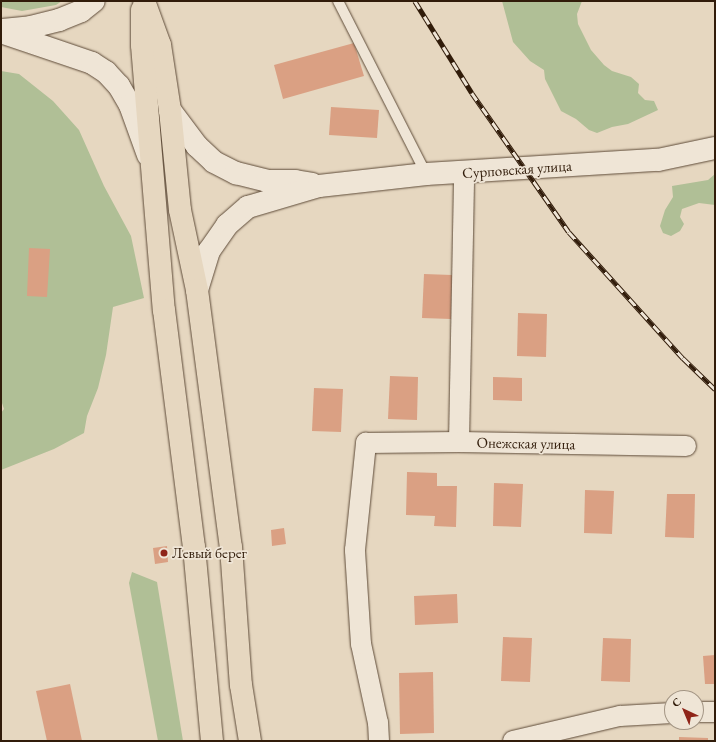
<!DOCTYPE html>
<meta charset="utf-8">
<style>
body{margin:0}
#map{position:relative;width:716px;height:742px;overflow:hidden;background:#e6d7c0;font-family:"EB Garamond",serif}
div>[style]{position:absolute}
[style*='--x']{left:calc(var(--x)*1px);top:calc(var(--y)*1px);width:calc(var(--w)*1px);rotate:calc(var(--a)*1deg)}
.green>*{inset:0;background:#b0bf96}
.building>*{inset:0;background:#daa083}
.roads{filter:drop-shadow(0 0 1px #5e4b38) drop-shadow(0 0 1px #5e4b38)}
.service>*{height:10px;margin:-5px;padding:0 5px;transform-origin:5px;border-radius:5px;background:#efe5d6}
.minor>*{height:20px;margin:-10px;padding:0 10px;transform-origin:10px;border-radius:10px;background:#efe5d6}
.secondary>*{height:22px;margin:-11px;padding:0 11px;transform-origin:11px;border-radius:11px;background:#efe5d6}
.primary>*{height:22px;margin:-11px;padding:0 11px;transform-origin:11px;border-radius:11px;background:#e6d7c0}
.rail>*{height:4.5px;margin-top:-2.25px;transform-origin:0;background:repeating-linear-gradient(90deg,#efe5d6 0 9px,#311c0a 0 18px);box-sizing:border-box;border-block:1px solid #311c0a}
.dots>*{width:11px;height:11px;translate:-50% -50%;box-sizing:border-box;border:2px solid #efe5d6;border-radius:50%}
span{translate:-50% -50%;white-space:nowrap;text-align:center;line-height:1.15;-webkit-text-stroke:3.5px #efe5d6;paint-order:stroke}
.street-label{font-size:15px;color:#311c0a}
.poi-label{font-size:15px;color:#311c0a}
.left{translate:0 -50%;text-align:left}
.frame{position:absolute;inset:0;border:2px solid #311c0a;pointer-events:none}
.north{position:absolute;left:664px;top:690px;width:40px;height:40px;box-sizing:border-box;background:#efe5d6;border:1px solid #a39584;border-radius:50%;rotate:316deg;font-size:11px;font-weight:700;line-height:16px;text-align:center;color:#311c0a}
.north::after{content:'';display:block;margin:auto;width:14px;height:18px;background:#8f2418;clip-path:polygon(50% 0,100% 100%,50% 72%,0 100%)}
</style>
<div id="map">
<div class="green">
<div style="clip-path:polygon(1px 1px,62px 1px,56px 5px,22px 11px,1px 7px)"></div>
<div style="clip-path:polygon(502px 1px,582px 1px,577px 14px,578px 24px,591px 50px,604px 65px,612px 71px,631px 77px,639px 84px,638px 93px,645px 100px,654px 101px,658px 110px,628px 124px,612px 127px,597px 133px,589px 130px,576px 119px,561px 111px,545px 79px,544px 70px,530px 61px,513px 42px)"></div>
<div style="clip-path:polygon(1px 71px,19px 74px,53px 101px,79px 130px,104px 186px,131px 236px,144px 298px,113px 307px,106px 355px,98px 388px,87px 416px,84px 433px,54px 449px,1px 470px,1px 413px,4px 409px,1px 400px)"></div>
<div style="clip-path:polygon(715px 174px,715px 205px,699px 203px,682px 209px,680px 217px,684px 224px,680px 231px,671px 236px,663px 233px,660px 226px,665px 210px,673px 197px,672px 186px,708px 180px)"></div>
<div style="clip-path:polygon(132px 572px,157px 582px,183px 741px,158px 741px,129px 583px)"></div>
</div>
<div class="building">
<div style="clip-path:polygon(354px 43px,364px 76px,283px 99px,274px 65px)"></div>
<div style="clip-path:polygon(331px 107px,379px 110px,377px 138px,329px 135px)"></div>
<div style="clip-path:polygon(29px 248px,50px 249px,47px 297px,27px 296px)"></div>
<div style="clip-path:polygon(424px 274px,452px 275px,451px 319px,422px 318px)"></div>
<div style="clip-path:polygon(518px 313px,547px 314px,546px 357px,517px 356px)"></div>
<div style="clip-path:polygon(390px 376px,418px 377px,417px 420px,388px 419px)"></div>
<div style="clip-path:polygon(493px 377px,522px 378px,522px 401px,493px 400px)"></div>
<div style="clip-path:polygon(314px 388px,343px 389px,341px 432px,312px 431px)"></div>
<div style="clip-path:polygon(407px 472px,437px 473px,437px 486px,457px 486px,456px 527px,434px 526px,435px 516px,406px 515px)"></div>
<div style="clip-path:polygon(494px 483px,523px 484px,521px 527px,493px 526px)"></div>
<div style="clip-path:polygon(585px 490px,614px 491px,612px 534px,584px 533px)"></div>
<div style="clip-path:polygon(667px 494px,695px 494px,694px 538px,665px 537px)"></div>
<div style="clip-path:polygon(284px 528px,286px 544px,272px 546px,271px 530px)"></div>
<div style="clip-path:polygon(167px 546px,168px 562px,155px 564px,153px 548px)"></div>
<div style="clip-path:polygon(457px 594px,458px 623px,415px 625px,414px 596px)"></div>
<div style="clip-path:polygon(503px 637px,532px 638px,530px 682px,501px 681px)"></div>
<div style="clip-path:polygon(603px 638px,631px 639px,630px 682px,601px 681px)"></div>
<div style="clip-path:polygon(715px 655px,715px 684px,705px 684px,703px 656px)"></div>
<div style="clip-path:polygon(433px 672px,434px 733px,400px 734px,399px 673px)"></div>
<div style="clip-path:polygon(70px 684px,82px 741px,47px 741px,36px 691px)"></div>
<div style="clip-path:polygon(679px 737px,708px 738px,708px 741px,679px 741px)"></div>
</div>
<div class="roads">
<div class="service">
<div style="--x:338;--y:1;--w:194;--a:63"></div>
</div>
<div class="minor">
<div style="--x:459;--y:442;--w:269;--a:-88.9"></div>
<div style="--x:696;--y:712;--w:19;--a:0"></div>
<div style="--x:379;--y:741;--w:18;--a:-93"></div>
<div style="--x:378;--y:723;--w:81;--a:-102.1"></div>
<div style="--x:361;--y:644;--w:94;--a:-93.7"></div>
<div style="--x:355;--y:550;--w:108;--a:-84.1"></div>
<div style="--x:366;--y:443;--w:93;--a:-0.6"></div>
<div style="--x:459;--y:442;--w:227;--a:1"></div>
<div style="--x:513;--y:741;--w:110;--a:-13.2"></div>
<div style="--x:620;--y:716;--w:52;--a:-3.3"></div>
</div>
<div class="secondary">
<div style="--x:3;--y:30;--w:28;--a:-6"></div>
<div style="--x:31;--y:27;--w:29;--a:-14"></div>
<div style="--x:59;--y:20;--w:24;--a:-22"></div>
<div style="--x:81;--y:11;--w:16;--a:-38"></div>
<div style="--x:1;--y:32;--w:96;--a:18.8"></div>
<div style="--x:92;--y:63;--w:17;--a:33"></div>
<div style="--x:106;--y:72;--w:19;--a:47"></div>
<div style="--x:119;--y:86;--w:22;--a:60"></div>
<div style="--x:130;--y:105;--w:53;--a:70.2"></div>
<div style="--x:170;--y:110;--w:45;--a:53.1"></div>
<div style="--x:197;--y:146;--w:23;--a:43"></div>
<div style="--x:214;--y:162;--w:25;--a:27"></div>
<div style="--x:236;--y:173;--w:32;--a:14"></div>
<div style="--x:267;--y:181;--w:28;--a:0"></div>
<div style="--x:295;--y:181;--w:17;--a:10"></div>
<div style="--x:197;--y:290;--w:41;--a:-72.9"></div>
<div style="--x:209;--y:251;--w:32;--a:-55"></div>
<div style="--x:227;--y:225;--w:28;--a:-41"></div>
<div style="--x:248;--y:207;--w:74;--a:-16.5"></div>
<div style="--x:319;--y:186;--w:108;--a:-6.4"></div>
<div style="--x:426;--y:174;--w:232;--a:-3.5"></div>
<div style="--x:658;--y:160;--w:58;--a:-11.9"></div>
</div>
<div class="primary">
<div style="--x:144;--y:1;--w:47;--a:70"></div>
<div style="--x:160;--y:45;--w:66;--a:81.3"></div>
<div style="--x:170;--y:110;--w:100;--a:84.3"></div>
<div style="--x:180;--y:210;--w:82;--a:78"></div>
<div style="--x:197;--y:290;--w:259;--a:82.5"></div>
<div style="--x:231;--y:547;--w:138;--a:85.9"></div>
<div style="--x:241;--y:685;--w:57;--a:80.9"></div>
<div style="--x:142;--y:10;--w:35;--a:90"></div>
<div style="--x:142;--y:45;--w:266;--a:85.3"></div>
<div style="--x:164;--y:310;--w:239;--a:82.8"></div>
<div style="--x:194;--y:547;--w:195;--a:84.7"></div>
</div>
</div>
<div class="rail">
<div style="--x:415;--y:1;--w:108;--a:58.2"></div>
<div style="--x:472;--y:93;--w:169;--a:55.1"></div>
<div style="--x:569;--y:232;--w:170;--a:47.9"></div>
<div style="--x:683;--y:358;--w:45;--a:44.1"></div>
</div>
<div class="dots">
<div style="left:164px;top:553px;background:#8f2418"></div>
</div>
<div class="street-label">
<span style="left:517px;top:169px;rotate:-4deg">Сурповская улица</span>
<span style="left:526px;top:443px;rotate:1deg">Онежская улица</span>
</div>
<div class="poi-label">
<span class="left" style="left:172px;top:553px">Левый берег</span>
</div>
<div class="frame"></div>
<div class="north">С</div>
</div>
